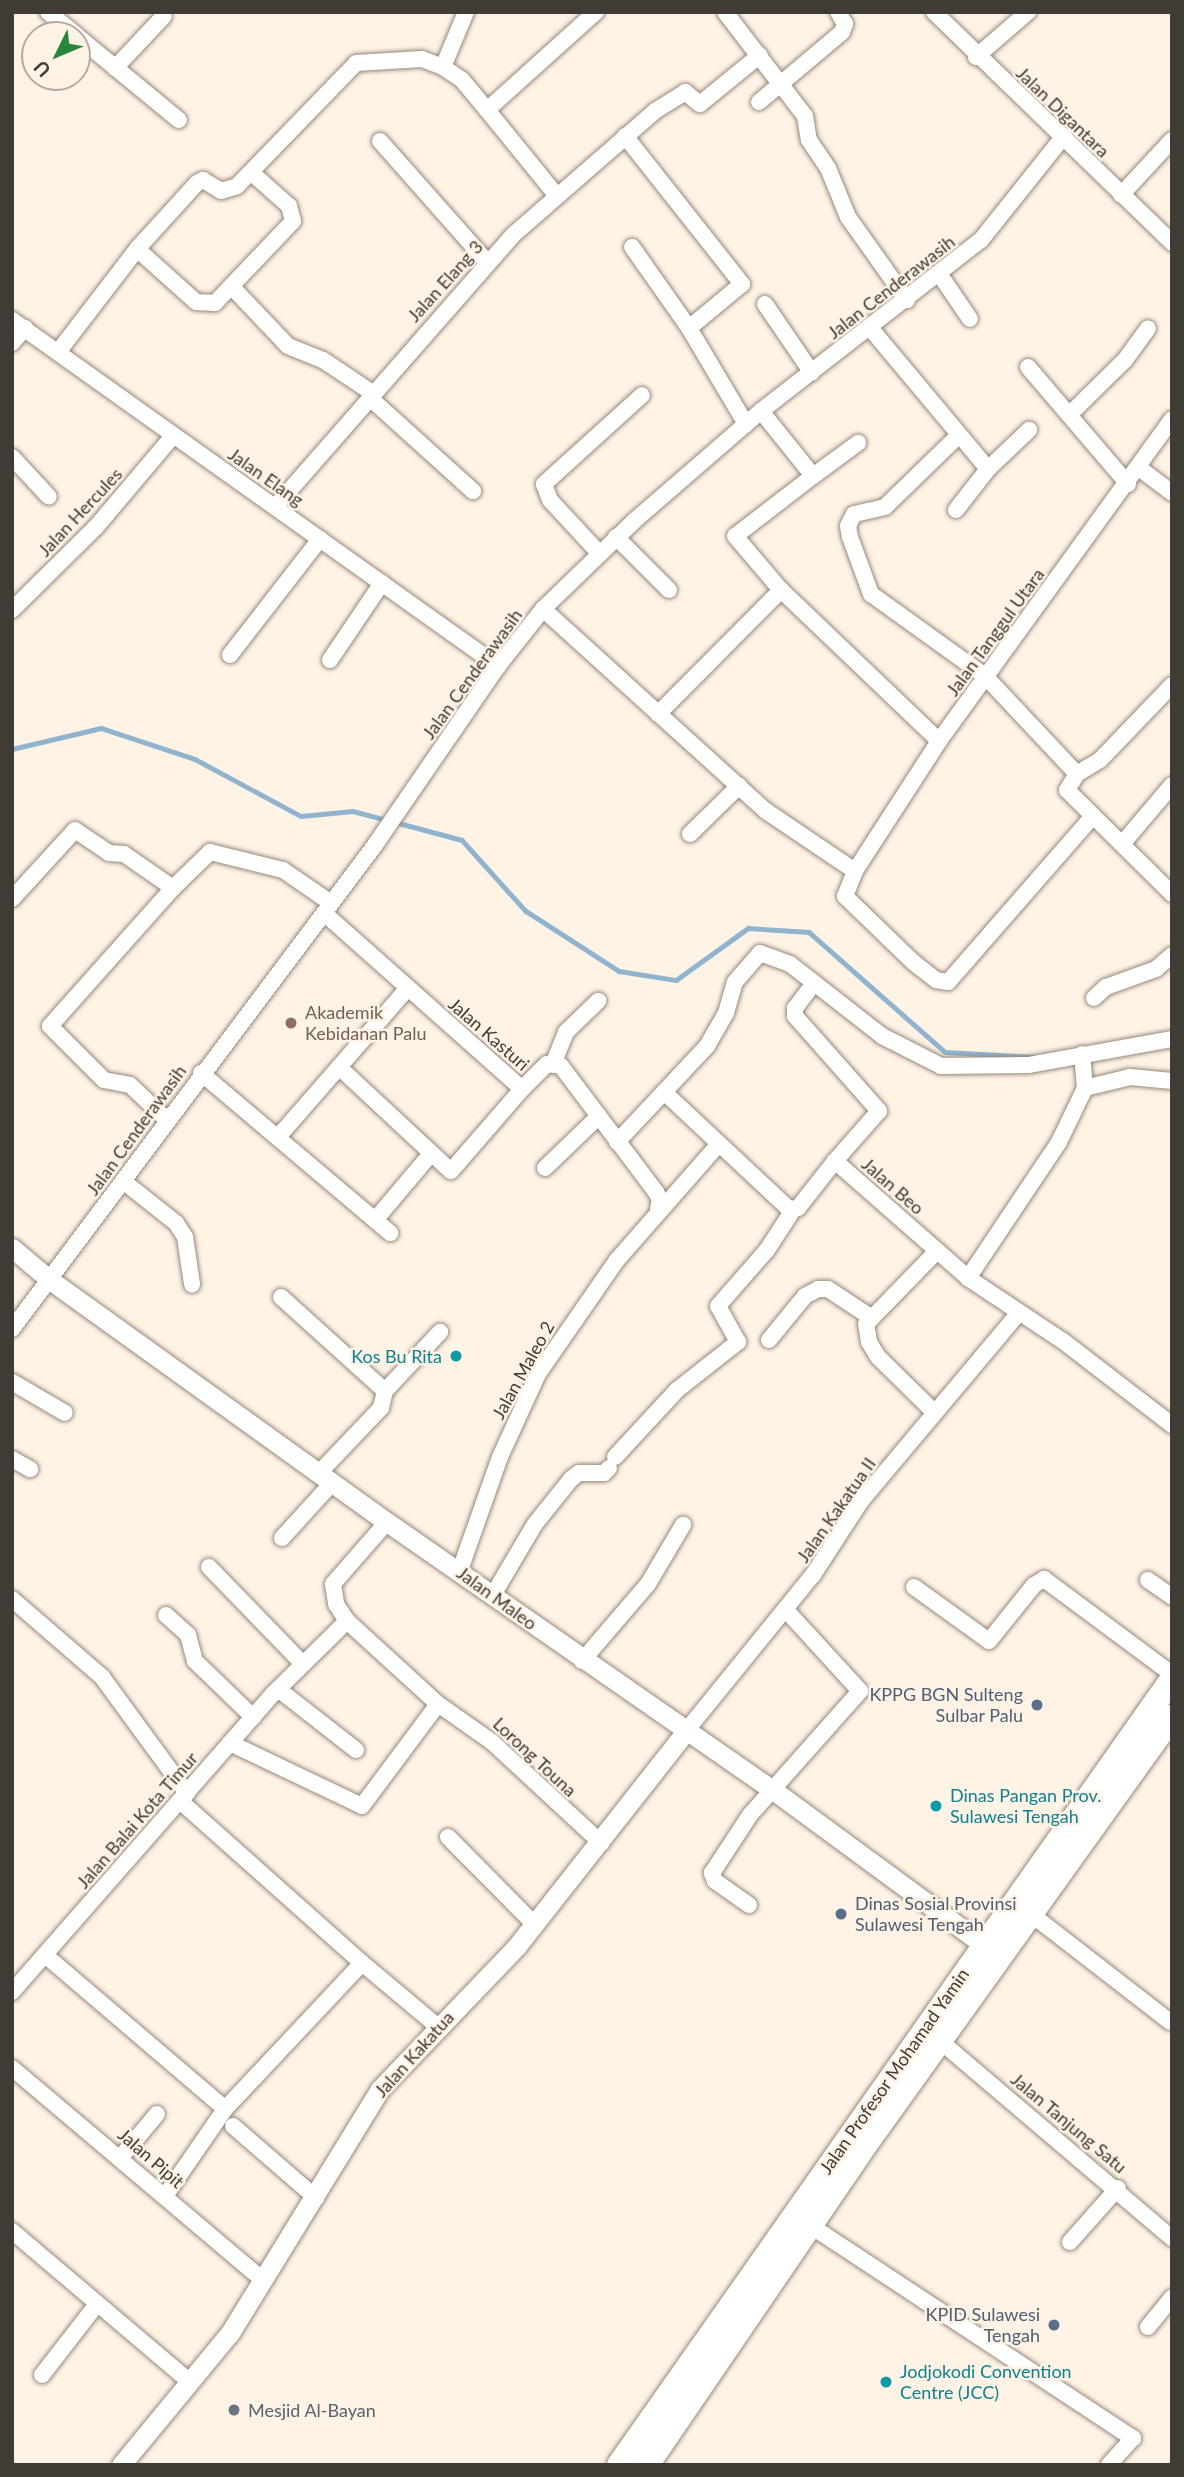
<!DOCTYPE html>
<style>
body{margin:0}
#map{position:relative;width:1184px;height:2477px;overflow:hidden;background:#fff3e6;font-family:Lato,sans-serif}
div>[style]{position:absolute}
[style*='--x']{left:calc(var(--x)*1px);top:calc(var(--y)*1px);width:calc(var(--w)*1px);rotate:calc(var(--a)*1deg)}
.stream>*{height:4.5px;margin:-2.25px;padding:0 2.25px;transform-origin:2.25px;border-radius:2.25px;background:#90b4ce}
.roads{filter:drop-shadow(0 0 2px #96897a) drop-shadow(0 0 2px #96897a)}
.minor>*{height:16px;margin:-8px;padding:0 8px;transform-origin:8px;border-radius:8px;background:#fff}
.tertiary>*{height:19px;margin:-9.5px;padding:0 9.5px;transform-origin:9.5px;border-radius:9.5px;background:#fff}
.primary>*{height:24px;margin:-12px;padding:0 12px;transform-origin:12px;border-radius:12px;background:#fff}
.dots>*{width:19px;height:19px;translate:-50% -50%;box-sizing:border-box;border:4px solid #fff3e6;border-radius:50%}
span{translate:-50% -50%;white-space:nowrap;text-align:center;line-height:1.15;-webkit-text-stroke:5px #fff3e6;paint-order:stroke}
.street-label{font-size:18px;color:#413b35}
.education-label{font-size:18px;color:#785e54}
.left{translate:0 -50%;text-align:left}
.culture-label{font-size:18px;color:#0d838f}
.right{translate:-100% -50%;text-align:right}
.service-label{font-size:18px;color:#4e5e75}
.worship-label{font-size:18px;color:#5b616d}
.frame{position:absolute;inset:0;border:14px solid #413b35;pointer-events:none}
.north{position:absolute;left:21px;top:21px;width:70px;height:70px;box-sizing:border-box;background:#fff3e6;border:2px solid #b3a99f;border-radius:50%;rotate:227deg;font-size:19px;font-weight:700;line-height:28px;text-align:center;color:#413b35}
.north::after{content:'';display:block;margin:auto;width:24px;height:32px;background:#25873a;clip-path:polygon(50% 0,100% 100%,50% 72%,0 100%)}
</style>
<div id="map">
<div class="stream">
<div style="--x:12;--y:749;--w:91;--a:-13.3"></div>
<div style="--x:101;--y:728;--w:99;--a:18.3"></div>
<div style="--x:195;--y:759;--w:120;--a:28.3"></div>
<div style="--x:301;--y:816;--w:52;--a:-5.5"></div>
<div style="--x:353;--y:811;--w:35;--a:15"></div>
<div style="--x:395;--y:822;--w:69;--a:15"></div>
<div style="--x:462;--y:840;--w:96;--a:48"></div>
<div style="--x:526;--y:911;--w:111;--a:32.8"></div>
<div style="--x:619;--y:971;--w:58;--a:9"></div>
<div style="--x:676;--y:980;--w:89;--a:-35.8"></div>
<div style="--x:748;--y:928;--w:61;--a:3.8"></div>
<div style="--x:809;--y:932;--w:181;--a:41.4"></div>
<div style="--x:945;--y:1052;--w:90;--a:3.2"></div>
</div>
<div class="roads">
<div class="minor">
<div style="--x:48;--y:12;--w:36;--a:39"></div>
<div style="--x:725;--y:12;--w:131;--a:52.4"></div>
<div style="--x:805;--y:116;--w:24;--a:81"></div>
<div style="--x:809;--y:140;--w:34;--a:56"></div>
<div style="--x:828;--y:168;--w:53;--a:67.8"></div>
<div style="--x:848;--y:217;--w:102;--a:54.6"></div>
<div style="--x:934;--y:12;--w:332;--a:44.1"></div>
<div style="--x:77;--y:36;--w:132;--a:39.5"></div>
<div style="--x:976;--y:57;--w:69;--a:-40.9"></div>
<div style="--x:443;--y:67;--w:60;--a:-67.3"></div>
<div style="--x:115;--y:68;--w:71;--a:-46.7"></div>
<div style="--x:759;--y:102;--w:109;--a:-40.1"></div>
<div style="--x:842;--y:32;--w:9;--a:-69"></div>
<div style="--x:845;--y:24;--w:14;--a:-120"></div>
<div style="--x:625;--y:136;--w:189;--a:51.7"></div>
<div style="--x:742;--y:284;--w:69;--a:140.3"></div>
<div style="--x:689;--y:328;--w:99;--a:-125.1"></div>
<div style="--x:380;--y:141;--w:160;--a:48.5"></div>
<div style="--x:1121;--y:195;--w:75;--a:-47.2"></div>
<div style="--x:557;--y:196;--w:111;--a:-129.1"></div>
<div style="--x:487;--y:110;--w:147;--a:-42"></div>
<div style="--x:137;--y:249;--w:79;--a:41.9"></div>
<div style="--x:196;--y:302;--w:19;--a:3"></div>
<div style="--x:215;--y:303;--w:113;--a:-46.4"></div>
<div style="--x:293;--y:221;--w:16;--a:-105"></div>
<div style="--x:289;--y:206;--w:50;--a:-138.3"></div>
<div style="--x:940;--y:275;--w:53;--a:55.7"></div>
<div style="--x:232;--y:287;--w:81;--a:46.5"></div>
<div style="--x:288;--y:346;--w:38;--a:22"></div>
<div style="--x:323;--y:360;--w:61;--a:33.7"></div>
<div style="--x:765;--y:304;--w:83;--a:55.7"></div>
<div style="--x:12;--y:320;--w:597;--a:35.45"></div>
<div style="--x:689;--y:328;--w:112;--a:59.3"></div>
<div style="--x:871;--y:329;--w:182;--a:50.1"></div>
<div style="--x:988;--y:469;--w:52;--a:128"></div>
<div style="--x:12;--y:343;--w:20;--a:-49"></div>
<div style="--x:58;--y:352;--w:130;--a:-52.5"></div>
<div style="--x:137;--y:249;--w:89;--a:-47.7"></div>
<div style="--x:197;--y:183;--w:7;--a:-27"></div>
<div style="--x:203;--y:180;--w:21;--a:31"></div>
<div style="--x:221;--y:191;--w:17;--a:-17"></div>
<div style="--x:237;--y:186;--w:171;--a:-45.9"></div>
<div style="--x:356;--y:63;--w:66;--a:-3.5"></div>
<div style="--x:422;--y:59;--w:22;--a:21"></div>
<div style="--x:443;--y:67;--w:23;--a:34"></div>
<div style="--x:462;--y:80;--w:39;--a:50"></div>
<div style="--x:1028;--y:367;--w:154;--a:49.5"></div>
<div style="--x:370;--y:398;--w:139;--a:42.1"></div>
<div style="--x:761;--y:411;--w:83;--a:51.3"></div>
<div style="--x:813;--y:476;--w:98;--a:142.4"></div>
<div style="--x:735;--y:536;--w:71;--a:49.6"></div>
<div style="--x:1069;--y:415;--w:78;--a:-44.5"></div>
<div style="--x:1125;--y:360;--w:39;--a:-54"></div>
<div style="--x:959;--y:435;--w:103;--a:135.8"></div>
<div style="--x:885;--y:507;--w:32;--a:167"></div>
<div style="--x:854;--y:514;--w:13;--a:117"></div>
<div style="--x:848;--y:526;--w:11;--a:80"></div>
<div style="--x:850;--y:537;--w:61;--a:69.8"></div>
<div style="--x:871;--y:594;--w:140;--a:35.7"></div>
<div style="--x:985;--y:676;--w:134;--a:46.8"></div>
<div style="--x:12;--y:457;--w:54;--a:47.2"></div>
<div style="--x:1139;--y:468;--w:41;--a:37.1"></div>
<div style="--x:988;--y:469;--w:57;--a:-43.6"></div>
<div style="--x:813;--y:476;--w:56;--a:-36.3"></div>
<div style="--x:275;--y:507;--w:361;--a:-48.8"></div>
<div style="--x:513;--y:235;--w:189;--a:-41.1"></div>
<div style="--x:655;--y:111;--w:36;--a:-32"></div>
<div style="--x:685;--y:92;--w:19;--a:39"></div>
<div style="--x:700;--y:104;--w:77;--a:-39.2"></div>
<div style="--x:616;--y:537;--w:75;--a:45"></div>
<div style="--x:599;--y:553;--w:72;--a:-132.8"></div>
<div style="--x:550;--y:500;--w:17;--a:-111"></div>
<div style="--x:544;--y:484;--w:132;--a:-42.2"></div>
<div style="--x:543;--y:609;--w:301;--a:42.2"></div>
<div style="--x:766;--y:811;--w:107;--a:34"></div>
<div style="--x:12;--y:610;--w:118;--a:-44.7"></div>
<div style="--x:96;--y:527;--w:119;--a:-49.8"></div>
<div style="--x:230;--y:655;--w:147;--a:-52.2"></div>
<div style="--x:330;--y:660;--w:93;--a:-56"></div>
<div style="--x:1172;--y:685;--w:104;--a:133.8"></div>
<div style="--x:1100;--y:760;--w:27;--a:149"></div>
<div style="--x:1077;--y:774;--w:19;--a:122"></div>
<div style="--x:1067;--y:790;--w:148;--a:44.7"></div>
<div style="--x:658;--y:714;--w:175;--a:-45.2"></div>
<div style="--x:781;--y:590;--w:219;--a:43.7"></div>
<div style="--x:1093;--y:816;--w:220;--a:131.1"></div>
<div style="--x:948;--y:982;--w:12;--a:-171"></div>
<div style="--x:936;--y:980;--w:29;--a:-142"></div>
<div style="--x:913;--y:962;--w:95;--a:-135.9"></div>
<div style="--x:845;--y:896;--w:27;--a:-68"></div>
<div style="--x:855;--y:871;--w:155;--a:-57.1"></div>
<div style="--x:939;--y:741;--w:397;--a:-54.1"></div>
<div style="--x:690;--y:834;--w:69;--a:-44.4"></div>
<div style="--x:1122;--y:844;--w:77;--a:-49.7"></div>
<div style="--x:173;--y:888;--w:52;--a:-44.2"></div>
<div style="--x:210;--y:852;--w:75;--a:13.9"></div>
<div style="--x:283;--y:870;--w:58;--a:34.5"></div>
<div style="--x:12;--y:899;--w:93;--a:-47.6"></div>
<div style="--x:75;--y:830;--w:41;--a:34.1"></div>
<div style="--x:109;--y:853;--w:15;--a:4"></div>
<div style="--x:124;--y:854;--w:60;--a:34.8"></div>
<div style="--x:173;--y:888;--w:185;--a:131.7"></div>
<div style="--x:50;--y:1026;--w:76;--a:45"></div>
<div style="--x:104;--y:1080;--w:26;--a:11"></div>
<div style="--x:130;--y:1085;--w:51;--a:43.4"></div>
<div style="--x:324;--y:913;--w:265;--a:41.6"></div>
<div style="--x:522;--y:1089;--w:35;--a:-45"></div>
<div style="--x:547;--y:1064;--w:14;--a:8"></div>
<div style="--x:561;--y:1066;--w:158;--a:53"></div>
<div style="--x:656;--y:1192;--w:9;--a:63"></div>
<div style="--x:660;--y:1200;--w:9;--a:103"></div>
<div style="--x:814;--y:983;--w:31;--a:127"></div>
<div style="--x:795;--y:1008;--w:8;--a:90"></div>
<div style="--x:795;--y:1016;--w:127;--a:48.5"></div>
<div style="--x:879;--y:1111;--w:67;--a:131.3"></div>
<div style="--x:1094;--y:998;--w:16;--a:-43"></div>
<div style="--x:1106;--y:987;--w:53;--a:-19.8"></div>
<div style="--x:1156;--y:969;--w:21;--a:-41"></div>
<div style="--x:554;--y:1062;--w:32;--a:-68"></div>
<div style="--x:566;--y:1032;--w:45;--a:-44.1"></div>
<div style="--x:340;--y:1068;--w:151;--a:42.9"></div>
<div style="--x:451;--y:1171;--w:108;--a:-49.1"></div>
<div style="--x:201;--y:1073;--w:248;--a:40.2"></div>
<div style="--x:1085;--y:1088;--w:46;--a:-13.7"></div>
<div style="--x:1130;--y:1077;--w:42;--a:5.4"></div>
<div style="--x:664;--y:1092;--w:63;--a:-46.9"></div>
<div style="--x:707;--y:1046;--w:38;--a:-60"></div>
<div style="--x:726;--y:1013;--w:32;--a:-74"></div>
<div style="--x:735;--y:982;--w:38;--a:-49"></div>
<div style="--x:760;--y:953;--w:32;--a:20"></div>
<div style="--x:790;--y:964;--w:117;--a:38"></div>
<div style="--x:882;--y:1036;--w:66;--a:27"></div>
<div style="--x:941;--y:1066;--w:88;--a:-0.7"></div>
<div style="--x:1029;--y:1065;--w:145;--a:-10.3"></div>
<div style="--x:278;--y:1137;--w:198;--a:-48.9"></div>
<div style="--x:617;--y:1142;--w:69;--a:-46.8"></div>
<div style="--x:664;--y:1092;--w:171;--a:43.1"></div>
<div style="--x:789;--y:1209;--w:9;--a:-6"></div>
<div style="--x:798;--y:1208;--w:60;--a:-51.8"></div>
<div style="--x:835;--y:1161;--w:177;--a:41.3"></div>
<div style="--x:968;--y:1278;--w:114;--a:33.6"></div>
<div style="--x:1063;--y:1341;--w:138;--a:37.6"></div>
<div style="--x:545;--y:1168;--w:75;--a:-43.9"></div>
<div style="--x:123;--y:1181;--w:68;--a:38.4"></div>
<div style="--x:176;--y:1223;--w:17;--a:57"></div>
<div style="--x:185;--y:1237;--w:48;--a:81.5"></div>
<div style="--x:375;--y:1220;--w:85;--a:-49.8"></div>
<div style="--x:968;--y:1278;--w:164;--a:-56.2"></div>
<div style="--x:1059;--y:1142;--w:60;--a:-64.3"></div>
<div style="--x:1085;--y:1088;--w:34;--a:-95"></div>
<div style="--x:281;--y:1297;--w:140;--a:42.1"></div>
<div style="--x:12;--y:1329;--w:605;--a:-53.13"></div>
<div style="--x:375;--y:845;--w:217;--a:-55.5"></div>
<div style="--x:498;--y:666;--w:73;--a:-51.7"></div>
<div style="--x:543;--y:609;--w:127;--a:-44"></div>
<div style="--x:634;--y:521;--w:168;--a:-40.9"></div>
<div style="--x:761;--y:411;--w:279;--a:-37.9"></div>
<div style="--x:981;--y:240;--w:133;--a:-51.4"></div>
<div style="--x:769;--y:1340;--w:57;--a:-50.7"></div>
<div style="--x:805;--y:1296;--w:15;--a:-28"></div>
<div style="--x:818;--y:1289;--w:10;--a:0"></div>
<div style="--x:828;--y:1289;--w:49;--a:33.4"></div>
<div style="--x:12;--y:1382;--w:61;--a:30.3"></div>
<div style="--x:934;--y:1412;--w:78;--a:-135.5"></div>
<div style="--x:878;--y:1357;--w:17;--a:-121"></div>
<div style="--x:869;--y:1342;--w:18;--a:-99"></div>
<div style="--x:866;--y:1324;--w:100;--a:-45.8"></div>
<div style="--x:615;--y:1457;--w:91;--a:-47.2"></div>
<div style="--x:677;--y:1390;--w:78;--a:-38.2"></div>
<div style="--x:738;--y:1342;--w:41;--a:-119.1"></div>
<div style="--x:718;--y:1306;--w:74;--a:-48.8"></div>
<div style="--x:767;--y:1250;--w:48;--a:-57"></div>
<div style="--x:12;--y:1459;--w:21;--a:29"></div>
<div style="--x:319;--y:1473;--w:90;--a:-46.4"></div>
<div style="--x:381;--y:1408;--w:17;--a:-77"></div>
<div style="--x:385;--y:1391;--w:81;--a:-47"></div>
<div style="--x:387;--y:1522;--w:82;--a:131.1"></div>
<div style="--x:333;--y:1584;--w:20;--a:81"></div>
<div style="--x:336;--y:1604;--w:20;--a:57"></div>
<div style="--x:347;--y:1621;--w:123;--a:42.4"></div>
<div style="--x:438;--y:1704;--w:66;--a:35.1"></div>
<div style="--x:492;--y:1742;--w:149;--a:42.8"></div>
<div style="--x:282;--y:1538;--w:76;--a:-47.7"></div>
<div style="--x:209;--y:1567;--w:134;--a:45.9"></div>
<div style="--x:460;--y:1570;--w:120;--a:-70.5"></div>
<div style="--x:500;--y:1457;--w:91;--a:-65.4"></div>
<div style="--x:538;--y:1374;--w:139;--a:-55.3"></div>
<div style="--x:617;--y:1260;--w:154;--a:-48.7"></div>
<div style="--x:1148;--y:1580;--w:29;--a:35"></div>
<div style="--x:914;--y:1587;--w:92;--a:35.8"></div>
<div style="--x:989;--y:1641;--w:72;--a:-51.2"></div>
<div style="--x:1034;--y:1585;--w:12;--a:-31"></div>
<div style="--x:1044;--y:1579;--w:159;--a:36.6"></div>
<div style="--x:493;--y:1595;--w:82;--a:-59.4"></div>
<div style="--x:535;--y:1524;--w:58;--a:-51.3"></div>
<div style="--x:571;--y:1479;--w:10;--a:-37"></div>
<div style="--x:579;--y:1473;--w:25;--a:0"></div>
<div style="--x:604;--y:1473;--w:7;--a:-45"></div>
<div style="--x:12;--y:1599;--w:119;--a:40.9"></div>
<div style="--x:102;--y:1677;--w:144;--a:53.8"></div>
<div style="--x:166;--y:1615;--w:30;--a:42"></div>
<div style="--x:188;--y:1635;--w:27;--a:75"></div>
<div style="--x:195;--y:1661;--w:81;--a:44"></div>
<div style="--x:582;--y:1661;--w:101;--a:-49.4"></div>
<div style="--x:648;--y:1584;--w:69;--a:-59.3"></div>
<div style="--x:278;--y:1689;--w:99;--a:38"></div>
<div style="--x:686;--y:1731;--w:201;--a:-50.9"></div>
<div style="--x:813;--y:1575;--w:88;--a:-57"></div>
<div style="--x:861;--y:1501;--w:246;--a:-50"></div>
<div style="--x:230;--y:1743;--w:146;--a:25.5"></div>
<div style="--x:362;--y:1806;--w:127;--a:-53.3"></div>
<div style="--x:448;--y:1837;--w:124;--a:45.3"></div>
<div style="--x:749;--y:1905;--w:42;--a:-144.8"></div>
<div style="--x:715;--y:1881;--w:9;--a:-111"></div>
<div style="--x:712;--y:1873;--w:69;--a:-56.8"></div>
<div style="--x:750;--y:1815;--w:166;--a:-48.4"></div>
<div style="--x:860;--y:1691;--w:110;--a:-132.4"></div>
<div style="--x:1031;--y:1914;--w:176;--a:37.8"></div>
<div style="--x:45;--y:1955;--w:237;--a:40.5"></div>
<div style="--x:362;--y:1963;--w:98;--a:40"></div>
<div style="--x:12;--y:1992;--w:398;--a:-48.8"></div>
<div style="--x:274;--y:1693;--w:103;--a:-44.6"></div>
<div style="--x:939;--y:2040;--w:306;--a:40.4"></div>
<div style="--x:12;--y:2068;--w:329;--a:40.2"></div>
<div style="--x:233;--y:2126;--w:110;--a:40.9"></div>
<div style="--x:121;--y:2157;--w:56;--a:-50.1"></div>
<div style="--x:165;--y:2196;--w:106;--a:-55.4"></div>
<div style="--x:225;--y:2109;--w:200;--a:-46.8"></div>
<div style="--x:362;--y:1963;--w:244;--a:-138.3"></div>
<div style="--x:811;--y:2226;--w:386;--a:33.4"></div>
<div style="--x:1133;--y:2438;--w:36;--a:132"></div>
<div style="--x:12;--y:2231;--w:232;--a:40.3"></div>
<div style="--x:1070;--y:2242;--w:72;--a:-48.4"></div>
<div style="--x:1148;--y:2327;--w:38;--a:-51"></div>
<div style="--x:42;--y:2375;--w:90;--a:-52.2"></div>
</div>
<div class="tertiary">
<div style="--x:12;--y:1248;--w:50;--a:40.1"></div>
<div style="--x:50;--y:1280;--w:415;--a:35.7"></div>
<div style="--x:387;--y:1522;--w:470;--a:34.8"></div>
<div style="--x:773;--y:1790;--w:262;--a:36.3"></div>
<div style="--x:121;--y:2465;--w:171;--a:-50.5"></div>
<div style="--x:230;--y:2333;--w:286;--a:-58.4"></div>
<div style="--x:380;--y:2089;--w:198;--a:-46.2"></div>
<div style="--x:517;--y:1946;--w:273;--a:-51.8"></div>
</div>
<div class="primary">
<div style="--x:619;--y:2465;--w:961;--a:-54.87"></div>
<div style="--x:647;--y:2465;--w:380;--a:-55.7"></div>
<div style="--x:861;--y:2151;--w:534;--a:-54.38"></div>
</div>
</div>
<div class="dots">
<div style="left:291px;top:1023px;background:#8d6e63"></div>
<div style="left:456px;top:1356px;background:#0f9aa8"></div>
<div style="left:1037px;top:1705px;background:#5c6f8a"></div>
<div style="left:936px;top:1806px;background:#0f9aa8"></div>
<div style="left:841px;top:1914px;background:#5c6f8a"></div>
<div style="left:1054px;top:2325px;background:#5c6f8a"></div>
<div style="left:886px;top:2382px;background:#0f9aa8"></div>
<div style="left:234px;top:2410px;background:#6b7280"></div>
</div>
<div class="street-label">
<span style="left:1063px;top:112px;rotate:44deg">Jalan Digantara</span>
<span style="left:445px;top:281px;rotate:-48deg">Jalan Elang 3</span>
<span style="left:891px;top:287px;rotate:-38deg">Jalan Cenderawasih</span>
<span style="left:266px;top:477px;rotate:35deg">Jalan Elang</span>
<span style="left:80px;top:512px;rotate:-47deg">Jalan Hercules</span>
<span style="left:995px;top:632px;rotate:-54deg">Jalan Tanggul Utara</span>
<span style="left:472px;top:674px;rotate:-54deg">Jalan Cenderawasih</span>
<span style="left:489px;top:1034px;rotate:41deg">Jalan Kasturi</span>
<span style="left:136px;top:1130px;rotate:-54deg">Jalan Cenderawasih</span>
<span style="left:893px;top:1186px;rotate:41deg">Jalan Beo</span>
<span style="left:523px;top:1370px;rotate:-61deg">Jalan Maleo 2</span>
<span style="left:836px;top:1510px;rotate:-55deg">Jalan Kakatua II</span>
<span style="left:497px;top:1598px;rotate:36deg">Jalan Maleo</span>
<span style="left:535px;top:1757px;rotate:43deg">Lorong Touna</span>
<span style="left:137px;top:1820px;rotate:-49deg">Jalan Balai Kota Timur</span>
<span style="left:414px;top:2054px;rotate:-48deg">Jalan Kakatua</span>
<span style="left:894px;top:2071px;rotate:-55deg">Jalan Profesor Mohamad Yamin</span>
<span style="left:1069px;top:2123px;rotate:40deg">Jalan Tanjung Satu</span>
<span style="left:151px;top:2158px;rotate:41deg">Jalan Pipit</span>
</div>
<div class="education-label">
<span class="left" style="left:305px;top:1023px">Akademik<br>Kebidanan Palu</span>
</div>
<div class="culture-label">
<span class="right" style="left:442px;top:1356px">Kos Bu Rita</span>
<span class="left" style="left:950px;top:1806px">Dinas Pangan Prov.<br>Sulawesi Tengah</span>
<span class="left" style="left:900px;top:2382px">Jodjokodi Convention<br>Centre (JCC)</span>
</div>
<div class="service-label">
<span class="right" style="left:1023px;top:1705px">KPPG BGN Sulteng<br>Sulbar Palu</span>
<span class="left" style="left:855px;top:1914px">Dinas Sosial Provinsi<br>Sulawesi Tengah</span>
<span class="right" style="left:1040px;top:2325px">KPID Sulawesi<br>Tengah</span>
</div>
<div class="worship-label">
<span class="left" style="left:248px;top:2410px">Mesjid Al-Bayan</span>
</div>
<div class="frame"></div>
<div class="north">U</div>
</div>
